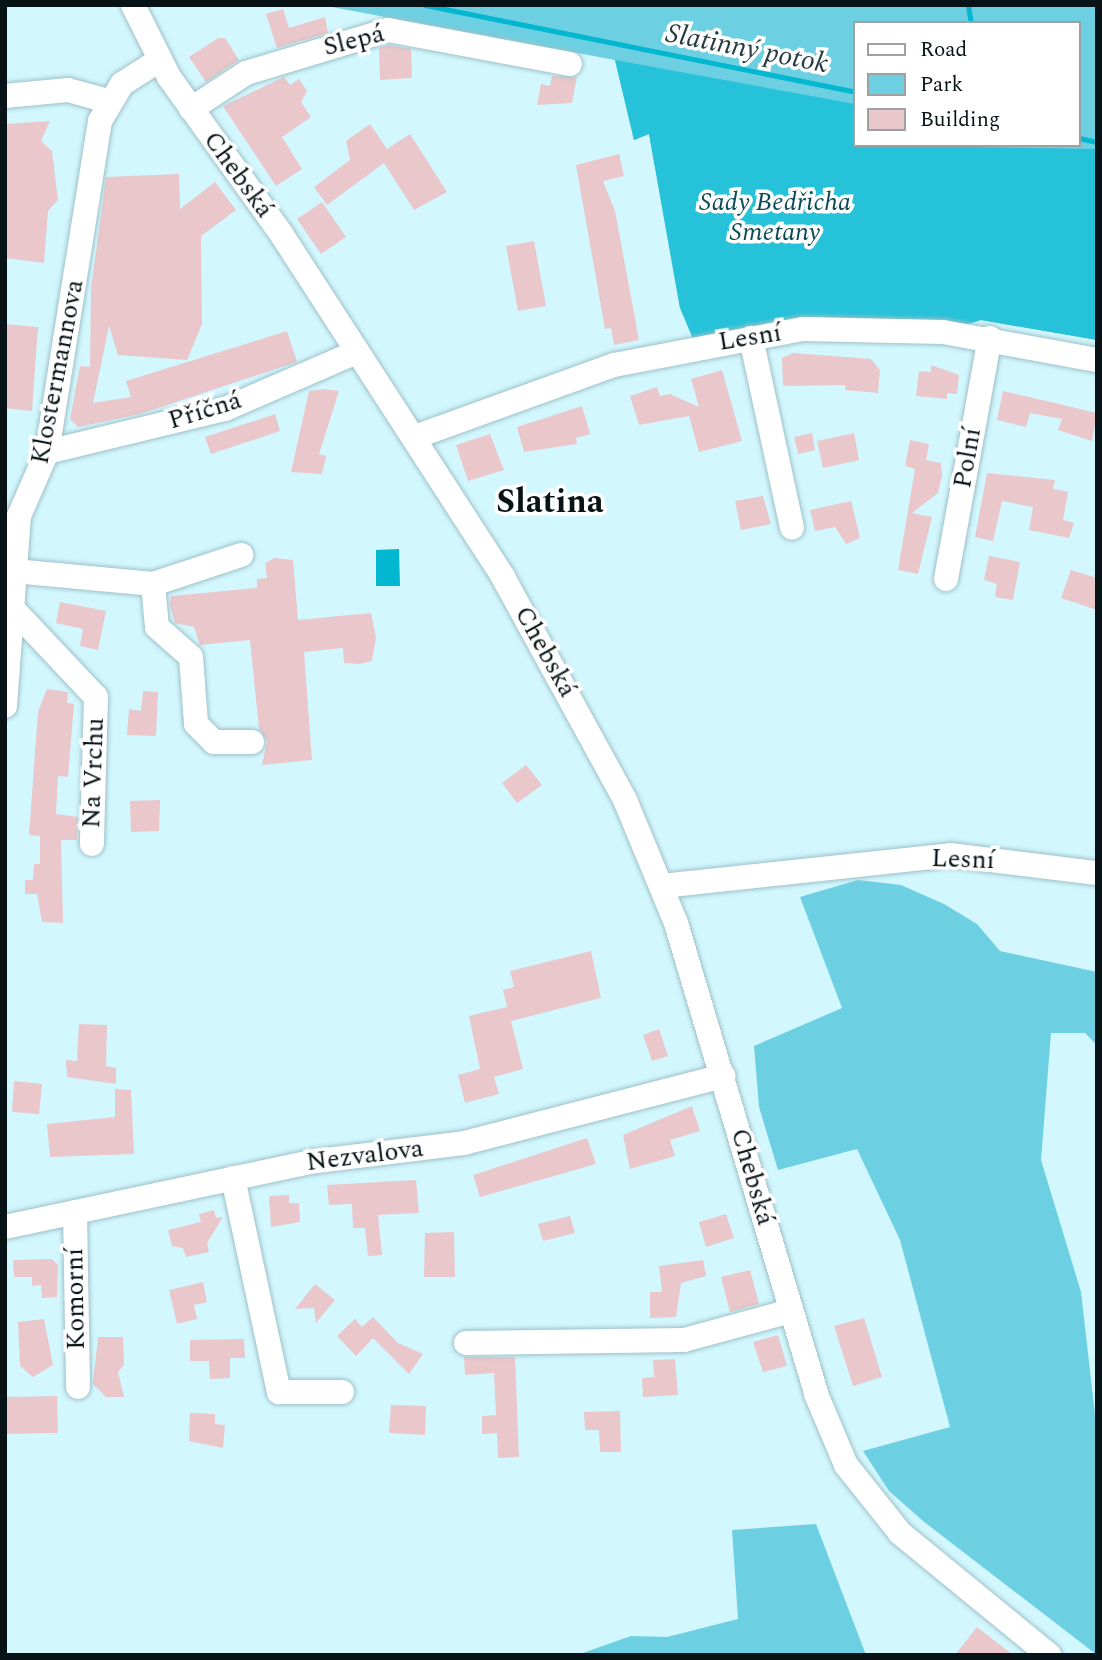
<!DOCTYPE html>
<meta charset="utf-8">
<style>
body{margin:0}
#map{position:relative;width:1102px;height:1660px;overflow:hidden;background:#d3f7fe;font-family:Spectral,serif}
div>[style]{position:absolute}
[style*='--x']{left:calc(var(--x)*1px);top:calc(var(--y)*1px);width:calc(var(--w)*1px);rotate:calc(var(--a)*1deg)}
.green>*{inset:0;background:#6dd0e2}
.forest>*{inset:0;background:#25c2da}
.water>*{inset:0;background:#02b7cf}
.stream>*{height:5px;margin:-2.5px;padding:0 2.5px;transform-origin:2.5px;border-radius:2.5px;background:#02b7cf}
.building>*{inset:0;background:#e9c7ca}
.roads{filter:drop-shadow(0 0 2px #9ec1c8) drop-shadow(0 0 2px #9ec1c8)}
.minor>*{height:24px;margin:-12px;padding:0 12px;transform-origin:12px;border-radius:12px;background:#fff}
span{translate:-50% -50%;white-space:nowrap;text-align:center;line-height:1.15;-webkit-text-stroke:7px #fff;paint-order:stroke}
.street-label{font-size:26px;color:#071316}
.park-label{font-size:26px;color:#0b4b55;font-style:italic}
.water-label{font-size:28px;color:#253d42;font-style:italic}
.district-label{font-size:33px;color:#071316;font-weight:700}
.frame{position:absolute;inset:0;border:7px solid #071316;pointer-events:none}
.legend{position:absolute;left:853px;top:21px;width:228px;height:126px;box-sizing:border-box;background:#fff;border:2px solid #9ca1a2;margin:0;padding:9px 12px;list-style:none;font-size:21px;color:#071316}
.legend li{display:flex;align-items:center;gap:14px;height:35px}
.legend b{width:35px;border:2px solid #9ca1a2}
</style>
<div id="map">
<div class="green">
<div style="clip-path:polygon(evenodd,321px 5px,1097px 5px,1097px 340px,981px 320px,958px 327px,680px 308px,649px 134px,634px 140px,615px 60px,321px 5px,855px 23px,1079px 23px,1079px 145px,855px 145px,855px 23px)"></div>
<div style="clip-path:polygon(858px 880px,901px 885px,944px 904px,977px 924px,1000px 951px,1097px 972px,1097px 1045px,1085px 1033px,1051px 1033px,1041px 1160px,1081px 1292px,1097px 1432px,1097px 1655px,923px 1521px,889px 1491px,863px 1451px,950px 1427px,900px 1240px,857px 1149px,778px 1170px,759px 1107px,754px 1046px,842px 1008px,800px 897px)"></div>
<div style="clip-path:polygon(816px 1524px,866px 1655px,577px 1655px,631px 1636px,667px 1637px,738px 1619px,732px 1530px)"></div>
</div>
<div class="forest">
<div style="clip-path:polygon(615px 60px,855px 104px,855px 145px,1097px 149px,1097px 340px,981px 320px,958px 327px,693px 339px,680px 308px,649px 134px,634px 140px)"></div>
</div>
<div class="water">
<div style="clip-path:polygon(399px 549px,400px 586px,376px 586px,376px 550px)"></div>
</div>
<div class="stream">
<div style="--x:425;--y:5;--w:439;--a:11.4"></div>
<div style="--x:968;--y:5;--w:18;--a:81"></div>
<div style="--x:1079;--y:138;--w:18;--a:13"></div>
</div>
<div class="building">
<div style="clip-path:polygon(283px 9px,289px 28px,325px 17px,328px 33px,277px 48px,266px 14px)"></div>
<div style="clip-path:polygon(218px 38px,225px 38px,239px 60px,206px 82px,189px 57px)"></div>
<div style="clip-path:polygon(389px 45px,411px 49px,412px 78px,380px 80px,379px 48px)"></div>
<div style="clip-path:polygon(552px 76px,577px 77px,572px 103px,537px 105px,541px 84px,550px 86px)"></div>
<div style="clip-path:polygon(284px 77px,290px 85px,299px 79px,307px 91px,301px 102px,311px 117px,282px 137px,302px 169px,276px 186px,223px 106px)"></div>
<div style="clip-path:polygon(50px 121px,41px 141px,52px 151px,58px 200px,48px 211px,44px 263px,5px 258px,5px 124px)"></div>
<div style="clip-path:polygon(370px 124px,387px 149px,410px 134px,447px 192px,414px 210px,384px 163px,327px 205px,314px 187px,350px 160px,346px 141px)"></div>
<div style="clip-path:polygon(619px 154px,624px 176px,603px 181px,615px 211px,639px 340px,614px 345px,611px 328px,605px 329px,576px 165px)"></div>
<div style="clip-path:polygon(179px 174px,180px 209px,215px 182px,236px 210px,201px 236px,202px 324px,187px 360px,118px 355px,109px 326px,93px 403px,131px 397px,126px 381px,287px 331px,297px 362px,140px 414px,78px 427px,70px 419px,80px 366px,90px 367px,91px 289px,106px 177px)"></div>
<div style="clip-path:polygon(322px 202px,346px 237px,321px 254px,297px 219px)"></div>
<div style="clip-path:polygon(534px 241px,546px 306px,518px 311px,506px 246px)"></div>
<div style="clip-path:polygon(5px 324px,38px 327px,32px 411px,5px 408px)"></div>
<div style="clip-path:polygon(793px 353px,871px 359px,880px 370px,878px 393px,845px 390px,845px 385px,783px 386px,782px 358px)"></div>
<div style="clip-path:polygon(931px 365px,959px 375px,957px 394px,947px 393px,947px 399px,916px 396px,919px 371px,931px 372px)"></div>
<div style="clip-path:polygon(722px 370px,742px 441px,699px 452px,689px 416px,639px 425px,630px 396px,657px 387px,660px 396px,670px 394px,699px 407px,691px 379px)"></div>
<div style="clip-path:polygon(324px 389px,339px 391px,319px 454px,326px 456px,322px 474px,291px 472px,309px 391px)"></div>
<div style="clip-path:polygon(1003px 391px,1097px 413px,1092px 441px,1058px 430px,1062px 419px,1030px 413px,1026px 427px,997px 420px)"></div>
<div style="clip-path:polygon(582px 406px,590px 434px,576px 438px,577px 444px,524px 452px,517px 427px)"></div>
<div style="clip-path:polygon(275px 414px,280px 431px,211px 454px,205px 437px)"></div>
<div style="clip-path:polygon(812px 433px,815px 450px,798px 454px,794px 437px)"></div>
<div style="clip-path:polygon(854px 433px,859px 460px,823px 468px,817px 441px)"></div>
<div style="clip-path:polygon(490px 434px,504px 470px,468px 481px,456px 445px)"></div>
<div style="clip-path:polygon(910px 440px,929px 444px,926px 460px,941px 463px,942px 476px,938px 493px,912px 513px,932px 517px,918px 574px,898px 570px,915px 469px,905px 466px)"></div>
<div style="clip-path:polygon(987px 473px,1055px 480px,1053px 489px,1068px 492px,1063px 520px,1074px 523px,1069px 538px,1029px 530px,1033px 507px,1002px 501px,993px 541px,975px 537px)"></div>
<div style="clip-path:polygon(763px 496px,771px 524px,741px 530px,735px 501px)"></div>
<div style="clip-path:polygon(851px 501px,860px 538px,846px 544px,835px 527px,815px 531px,810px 510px)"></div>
<div style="clip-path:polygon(989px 556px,1020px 562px,1013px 600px,995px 597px,997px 584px,984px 580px)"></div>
<div style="clip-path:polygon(275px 558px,293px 560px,298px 620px,371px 613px,376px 637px,372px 661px,360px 664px,344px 663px,343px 648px,304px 652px,312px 760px,262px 765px,267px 741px,259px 729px,250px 640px,200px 645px,194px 627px,175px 623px,170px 605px,171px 596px,257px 588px,257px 579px,267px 578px,265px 563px)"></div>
<div style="clip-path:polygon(1071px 570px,1097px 578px,1097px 610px,1061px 598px)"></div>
<div style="clip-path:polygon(60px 602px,106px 611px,98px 650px,80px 646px,83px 629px,56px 623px)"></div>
<div style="clip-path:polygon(47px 689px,68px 692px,67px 703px,74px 704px,68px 777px,58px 776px,56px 814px,78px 817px,77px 840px,61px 840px,63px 923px,42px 922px,37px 894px,25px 894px,25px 880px,33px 880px,34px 864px,40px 864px,40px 836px,29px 835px,38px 712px)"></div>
<div style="clip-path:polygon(143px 691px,158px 692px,156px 736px,127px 735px,129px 709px,141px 711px)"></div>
<div style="clip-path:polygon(526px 765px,542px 785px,517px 803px,502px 783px)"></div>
<div style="clip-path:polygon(160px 800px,159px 831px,131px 832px,130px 801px)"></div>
<div style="clip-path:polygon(591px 951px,601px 998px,511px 1021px,523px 1069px,494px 1077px,499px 1094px,465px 1103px,458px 1075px,480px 1069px,469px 1016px,507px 1007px,503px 990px,514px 987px,510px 971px)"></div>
<div style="clip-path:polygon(79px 1024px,107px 1025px,106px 1066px,116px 1068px,116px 1084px,67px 1077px,66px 1060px,77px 1061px)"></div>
<div style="clip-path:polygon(659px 1029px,668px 1056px,652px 1061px,643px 1035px)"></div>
<div style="clip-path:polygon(14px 1081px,42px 1084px,39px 1114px,12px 1112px)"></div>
<div style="clip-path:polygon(115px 1089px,131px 1090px,134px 1154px,50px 1157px,47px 1124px,115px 1117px)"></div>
<div style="clip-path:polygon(692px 1106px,700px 1131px,670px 1140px,675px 1156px,630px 1169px,623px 1135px)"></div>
<div style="clip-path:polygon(587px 1138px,596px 1164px,480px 1197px,473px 1175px)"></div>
<div style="clip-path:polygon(416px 1180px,419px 1213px,378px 1215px,382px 1255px,368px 1256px,365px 1228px,353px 1228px,352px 1204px,329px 1205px,327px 1185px)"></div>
<div style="clip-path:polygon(289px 1195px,289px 1203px,299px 1203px,300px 1222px,271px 1227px,269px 1196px)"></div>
<div style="clip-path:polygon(214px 1210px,216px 1218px,223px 1217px,207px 1243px,209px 1252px,186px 1257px,183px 1248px,172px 1246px,168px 1230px,201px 1222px,199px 1214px)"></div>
<div style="clip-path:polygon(726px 1214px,734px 1238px,706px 1247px,699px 1222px)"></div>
<div style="clip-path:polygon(570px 1216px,575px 1233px,543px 1241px,538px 1224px)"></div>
<div style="clip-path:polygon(454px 1232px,455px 1277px,424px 1277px,425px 1233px)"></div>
<div style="clip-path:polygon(52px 1259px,58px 1265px,57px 1297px,42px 1298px,41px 1285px,32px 1286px,32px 1277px,14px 1277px,13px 1260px)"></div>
<div style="clip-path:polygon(703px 1260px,706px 1276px,681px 1283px,676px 1317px,650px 1318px,650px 1292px,662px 1292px,659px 1266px)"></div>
<div style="clip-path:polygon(750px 1270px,759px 1304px,730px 1312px,721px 1277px)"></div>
<div style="clip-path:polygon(203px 1282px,207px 1302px,194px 1305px,197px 1319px,177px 1324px,169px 1290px)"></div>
<div style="clip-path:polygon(315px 1284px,335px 1300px,316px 1323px,314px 1308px,295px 1309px)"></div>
<div style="clip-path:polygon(373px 1317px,398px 1343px,423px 1354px,409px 1374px,373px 1338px,356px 1356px,337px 1336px,355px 1319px,362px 1327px)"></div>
<div style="clip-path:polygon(864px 1318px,882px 1377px,853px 1386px,834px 1326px)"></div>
<div style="clip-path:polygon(44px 1319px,53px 1365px,33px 1377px,20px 1366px,18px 1322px)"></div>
<div style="clip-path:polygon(778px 1335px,787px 1366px,763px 1372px,753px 1342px)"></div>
<div style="clip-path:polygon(98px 1337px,123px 1337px,124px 1365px,118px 1372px,124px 1397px,106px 1397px,93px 1384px)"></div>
<div style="clip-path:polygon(244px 1339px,245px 1358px,230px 1358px,230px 1378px,210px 1379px,209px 1361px,190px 1361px,190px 1340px)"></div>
<div style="clip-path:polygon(464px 1357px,515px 1357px,519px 1457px,498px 1458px,497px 1433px,482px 1434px,482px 1416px,496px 1415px,494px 1373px,465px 1375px)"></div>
<div style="clip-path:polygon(675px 1359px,678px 1395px,643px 1397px,642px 1378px,654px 1377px,653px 1360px)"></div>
<div style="clip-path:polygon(57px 1396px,58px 1433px,5px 1434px,5px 1397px)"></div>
<div style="clip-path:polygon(391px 1405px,426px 1406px,425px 1435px,389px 1433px)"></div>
<div style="clip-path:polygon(620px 1411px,621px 1452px,600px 1452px,599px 1430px,585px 1430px,584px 1412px)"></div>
<div style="clip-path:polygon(190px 1413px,215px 1414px,215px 1424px,225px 1425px,223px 1448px,189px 1441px)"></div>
<div style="clip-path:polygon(977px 1627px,1013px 1655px,955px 1655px)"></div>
</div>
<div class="roads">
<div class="minor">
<div style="--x:133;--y:5;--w:80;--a:63.4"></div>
<div style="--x:169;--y:77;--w:194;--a:54.4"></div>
<div style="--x:282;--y:235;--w:407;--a:57.1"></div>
<div style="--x:503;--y:577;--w:254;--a:61.3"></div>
<div style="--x:625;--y:800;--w:133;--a:67.5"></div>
<div style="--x:676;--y:923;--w:491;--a:73.4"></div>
<div style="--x:816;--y:1394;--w:77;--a:67.1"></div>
<div style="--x:846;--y:1465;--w:87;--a:51.5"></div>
<div style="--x:900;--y:1533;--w:193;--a:39.3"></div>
<div style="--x:5;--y:96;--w:63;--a:-5.4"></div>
<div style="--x:68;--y:90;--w:41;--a:15.4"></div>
<div style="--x:191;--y:109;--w:66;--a:-33.2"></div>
<div style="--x:246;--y:73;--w:148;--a:-16.8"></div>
<div style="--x:388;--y:30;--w:185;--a:10.6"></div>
<div style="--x:751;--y:338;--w:194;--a:77.8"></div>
<div style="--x:415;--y:437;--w:212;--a:-19.9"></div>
<div style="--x:614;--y:365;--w:192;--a:-10.8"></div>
<div style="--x:803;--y:329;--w:140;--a:1.2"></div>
<div style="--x:943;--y:332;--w:157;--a:10.3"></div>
<div style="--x:47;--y:452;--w:183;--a:-13.6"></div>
<div style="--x:225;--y:409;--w:144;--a:-23.4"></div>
<div style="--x:14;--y:571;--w:140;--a:5.3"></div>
<div style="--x:153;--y:584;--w:43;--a:84.7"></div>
<div style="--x:157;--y:627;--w:45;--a:41.4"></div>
<div style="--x:191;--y:657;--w:67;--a:85.7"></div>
<div style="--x:196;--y:724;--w:25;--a:45"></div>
<div style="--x:214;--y:742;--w:38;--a:0"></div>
<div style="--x:946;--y:579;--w:245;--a:-79.7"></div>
<div style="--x:153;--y:584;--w:93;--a:-18.2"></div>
<div style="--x:12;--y:608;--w:122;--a:46.7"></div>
<div style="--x:96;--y:697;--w:147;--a:91.6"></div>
<div style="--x:5;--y:706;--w:191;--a:-85.8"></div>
<div style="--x:19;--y:516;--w:70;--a:-66.4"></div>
<div style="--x:47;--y:452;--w:335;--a:-80.9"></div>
<div style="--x:100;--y:121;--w:43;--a:-59.3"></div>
<div style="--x:122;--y:84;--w:43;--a:-32.6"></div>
<div style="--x:662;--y:886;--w:290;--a:-6.1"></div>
<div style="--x:950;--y:855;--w:148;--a:7"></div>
<div style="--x:233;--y:1178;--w:219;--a:77.9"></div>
<div style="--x:279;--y:1392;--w:63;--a:0"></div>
<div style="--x:75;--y:1212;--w:175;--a:89"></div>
<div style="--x:5;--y:1227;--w:312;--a:-12"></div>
<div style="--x:310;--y:1162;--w:155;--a:-7"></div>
<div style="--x:464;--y:1143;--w:268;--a:-14.5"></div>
<div style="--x:466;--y:1343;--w:218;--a:-0.8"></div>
<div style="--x:684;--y:1340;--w:111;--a:-15.2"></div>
</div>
</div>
<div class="street-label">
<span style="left:354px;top:41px;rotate:-14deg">Slepá</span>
<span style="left:238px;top:175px;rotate:54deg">Chebská</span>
<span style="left:750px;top:338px;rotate:-9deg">Lesní</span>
<span style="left:58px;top:372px;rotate:-79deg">Klostermannova</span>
<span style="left:205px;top:411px;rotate:-17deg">Příčná</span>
<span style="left:968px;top:458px;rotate:-80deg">Polní</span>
<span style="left:545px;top:652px;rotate:61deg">Chebská</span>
<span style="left:94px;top:773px;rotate:-88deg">Na Vrchu</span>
<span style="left:963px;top:860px;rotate:2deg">Lesní</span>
<span style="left:365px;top:1156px;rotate:-7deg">Nezvalova</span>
<span style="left:752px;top:1177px;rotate:74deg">Chebská</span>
<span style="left:76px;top:1299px;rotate:-91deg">Komorní</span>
</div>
<div class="park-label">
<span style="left:775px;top:218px">Sady Bedřicha<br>Smetany</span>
</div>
<div class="water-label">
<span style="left:747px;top:49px;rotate:11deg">Slatinný potok</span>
</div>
<div class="district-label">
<span style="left:550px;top:503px">Slatina</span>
</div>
<div class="frame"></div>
<ul class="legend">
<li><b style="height:9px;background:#fff"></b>Road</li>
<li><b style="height:19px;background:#6dd0e2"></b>Park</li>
<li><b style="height:19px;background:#e9c7ca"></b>Building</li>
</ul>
</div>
